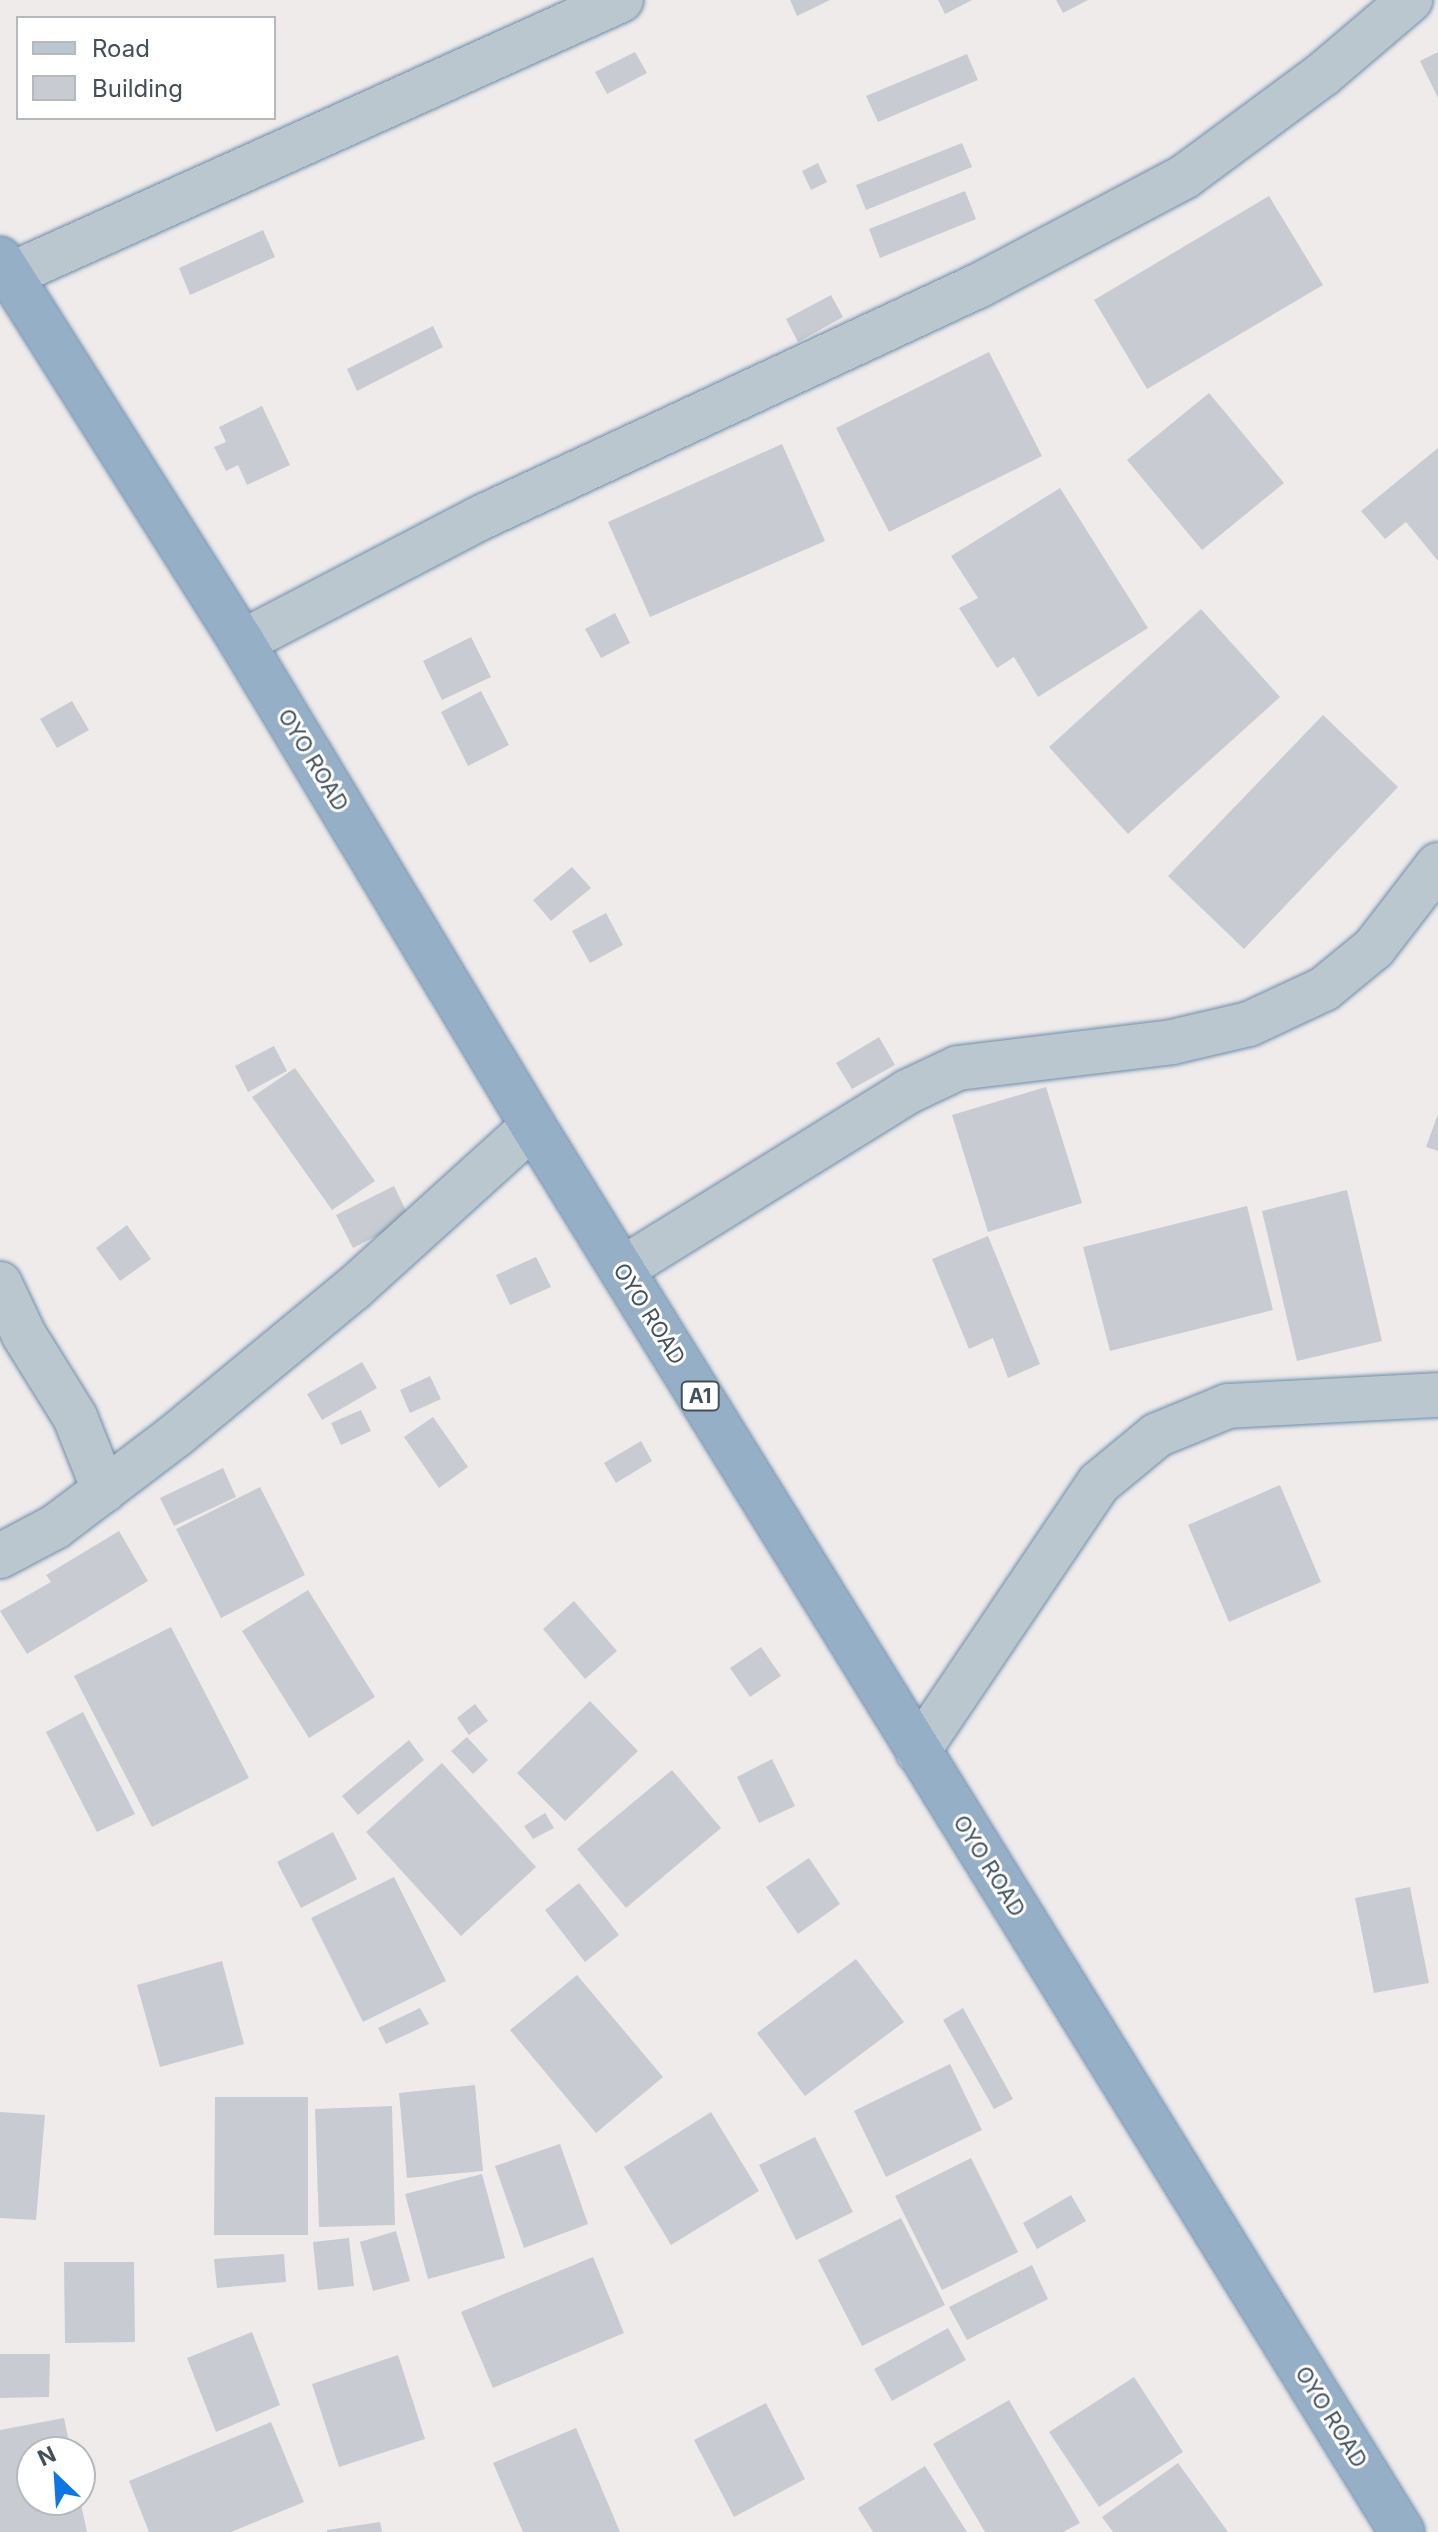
<!DOCTYPE html>
<style>
body{margin:0}
#map{position:relative;width:1438px;height:2532px;overflow:hidden;background:#efebeb;font-family:Inter,sans-serif}
div>[style]{position:absolute}
[style*='--x']{left:calc(var(--x)*1px);top:calc(var(--y)*1px);width:calc(var(--w)*1px);rotate:calc(var(--a)*1deg)}
.building>*{inset:0;background:#c8cbd1}
.roads{filter:drop-shadow(0 0 2px #6b8caa) drop-shadow(0 0 2px #6b8caa)}
.minor>*{height:44px;margin:-22px;padding:0 22px;transform-origin:22px;border-radius:22px;background:#bbc7cf}
.trunk>*{height:44px;margin:-22px;padding:0 22px;transform-origin:22px;border-radius:22px;background:#94afc6}
span{translate:-50% -50%;white-space:nowrap;text-align:center;line-height:1.15;-webkit-text-stroke:6px #fff;paint-order:stroke}
.shield-label span{padding:2px 6px;background:#fff;border:2px solid;border-radius:6px;-webkit-text-stroke-width:0}
.shield-label{font-size:20px;color:#43505a;font-weight:700}
.street-label{font-size:22px;color:#43505a}
.legend{position:absolute;left:16px;top:16px;width:260px;height:104px;box-sizing:border-box;background:#fff;border:2px solid #b4b9bd;margin:0;padding:10px 14px;list-style:none;font-size:24px;color:#43505a}
.legend li{display:flex;align-items:center;gap:16px;height:40px}
.legend b{width:40px;border:2px solid #b4b9bd}
.north{position:absolute;left:16px;top:2436px;width:80px;height:80px;box-sizing:border-box;background:#fff;border:2px solid #b4b9bd;border-radius:50%;rotate:335deg;font-size:22px;font-weight:700;line-height:32px;text-align:center;color:#43505a}
.north::after{content:'';display:block;margin:auto;width:28px;height:36px;background:#0e77e6;clip-path:polygon(50% 0,100% 100%,50% 72%,0 100%)}
</style>
<div id="map">
<div class="building">
<div style="clip-path:polygon(790px 0,830px 0,797px 16px)"></div>
<div style="clip-path:polygon(938px 0,972px 0,945px 14px)"></div>
<div style="clip-path:polygon(1056px 0,1088px 0,1063px 13px)"></div>
<div style="clip-path:polygon(635px 52px,647px 73px,607px 94px,595px 72px)"></div>
<div style="clip-path:polygon(1438px 52px,1438px 98px,1420px 61px)"></div>
<div style="clip-path:polygon(967px 54px,978px 80px,878px 122px,866px 96px)"></div>
<div style="clip-path:polygon(962px 143px,972px 167px,866px 210px,856px 185px)"></div>
<div style="clip-path:polygon(818px 163px,827px 182px,811px 190px,802px 171px)"></div>
<div style="clip-path:polygon(965px 191px,976px 219px,880px 258px,869px 229px)"></div>
<div style="clip-path:polygon(1269px 196px,1323px 285px,1147px 389px,1094px 300px)"></div>
<div style="clip-path:polygon(263px 230px,275px 257px,190px 295px,179px 268px)"></div>
<div style="clip-path:polygon(831px 295px,843px 317px,798px 342px,786px 319px)"></div>
<div style="clip-path:polygon(433px 326px,443px 347px,357px 391px,347px 369px)"></div>
<div style="clip-path:polygon(989px 352px,1042px 456px,889px 532px,836px 428px)"></div>
<div style="clip-path:polygon(1209px 393px,1284px 483px,1202px 550px,1127px 460px)"></div>
<div style="clip-path:polygon(262px 406px,290px 465px,247px 485px,238px 465px,226px 471px,214px 447px,226px 442px,219px 427px)"></div>
<div style="clip-path:polygon(782px 444px,825px 541px,650px 617px,608px 522px)"></div>
<div style="clip-path:polygon(1438px 448px,1438px 561px,1406px 522px,1385px 539px,1361px 511px)"></div>
<div style="clip-path:polygon(1060px 488px,1148px 628px,1038px 697px,1014px 657px,997px 668px,959px 608px,978px 598px,951px 556px)"></div>
<div style="clip-path:polygon(1201px 609px,1280px 697px,1128px 834px,1049px 747px)"></div>
<div style="clip-path:polygon(615px 613px,630px 643px,601px 658px,585px 629px)"></div>
<div style="clip-path:polygon(471px 637px,491px 677px,442px 700px,423px 661px)"></div>
<div style="clip-path:polygon(481px 691px,509px 745px,468px 766px,441px 712px)"></div>
<div style="clip-path:polygon(72px 701px,89px 730px,57px 748px,40px 719px)"></div>
<div style="clip-path:polygon(1323px 715px,1398px 787px,1244px 949px,1168px 876px)"></div>
<div style="clip-path:polygon(572px 867px,591px 888px,551px 921px,533px 900px)"></div>
<div style="clip-path:polygon(606px 913px,623px 945px,590px 963px,572px 931px)"></div>
<div style="clip-path:polygon(879px 1037px,895px 1065px,852px 1089px,836px 1063px)"></div>
<div style="clip-path:polygon(274px 1046px,287px 1071px,248px 1092px,235px 1066px)"></div>
<div style="clip-path:polygon(295px 1068px,375px 1181px,332px 1210px,252px 1097px)"></div>
<div style="clip-path:polygon(1046px 1087px,1082px 1203px,988px 1232px,952px 1115px)"></div>
<div style="clip-path:polygon(1438px 1114px,1438px 1151px,1426px 1147px)"></div>
<div style="clip-path:polygon(394px 1186px,410px 1219px,353px 1248px,336px 1215px)"></div>
<div style="clip-path:polygon(1347px 1190px,1382px 1341px,1297px 1361px,1262px 1211px)"></div>
<div style="clip-path:polygon(1247px 1206px,1273px 1310px,1110px 1351px,1083px 1247px)"></div>
<div style="clip-path:polygon(127px 1225px,151px 1259px,120px 1281px,96px 1248px)"></div>
<div style="clip-path:polygon(988px 1236px,1040px 1364px,1008px 1378px,993px 1338px,969px 1349px,932px 1259px)"></div>
<div style="clip-path:polygon(536px 1257px,551px 1287px,510px 1305px,496px 1275px)"></div>
<div style="clip-path:polygon(362px 1362px,377px 1388px,322px 1420px,307px 1394px)"></div>
<div style="clip-path:polygon(430px 1376px,441px 1399px,410px 1413px,400px 1390px)"></div>
<div style="clip-path:polygon(361px 1410px,371px 1431px,341px 1445px,331px 1423px)"></div>
<div style="clip-path:polygon(433px 1417px,468px 1467px,439px 1488px,404px 1437px)"></div>
<div style="clip-path:polygon(641px 1441px,652px 1461px,616px 1483px,604px 1463px)"></div>
<div style="clip-path:polygon(223px 1468px,236px 1497px,174px 1526px,160px 1498px)"></div>
<div style="clip-path:polygon(1280px 1485px,1321px 1582px,1229px 1622px,1188px 1525px)"></div>
<div style="clip-path:polygon(260px 1487px,305px 1575px,221px 1618px,176px 1529px)"></div>
<div style="clip-path:polygon(119px 1531px,148px 1581px,27px 1654px,0 1611px,51px 1582px,46px 1575px)"></div>
<div style="clip-path:polygon(308px 1590px,375px 1697px,309px 1738px,242px 1631px)"></div>
<div style="clip-path:polygon(574px 1601px,617px 1651px,585px 1679px,543px 1629px)"></div>
<div style="clip-path:polygon(171px 1627px,249px 1778px,152px 1827px,74px 1676px)"></div>
<div style="clip-path:polygon(761px 1647px,781px 1676px,750px 1697px,730px 1668px)"></div>
<div style="clip-path:polygon(590px 1701px,638px 1751px,565px 1821px,517px 1773px)"></div>
<div style="clip-path:polygon(475px 1704px,488px 1721px,469px 1735px,457px 1718px)"></div>
<div style="clip-path:polygon(83px 1712px,135px 1814px,97px 1832px,46px 1732px)"></div>
<div style="clip-path:polygon(467px 1737px,488px 1760px,473px 1774px,451px 1751px)"></div>
<div style="clip-path:polygon(409px 1740px,424px 1760px,358px 1815px,342px 1796px)"></div>
<div style="clip-path:polygon(772px 1759px,795px 1806px,759px 1823px,737px 1777px)"></div>
<div style="clip-path:polygon(442px 1763px,536px 1867px,461px 1936px,366px 1832px)"></div>
<div style="clip-path:polygon(672px 1770px,721px 1828px,626px 1908px,577px 1849px)"></div>
<div style="clip-path:polygon(545px 1813px,554px 1828px,533px 1839px,524px 1826px)"></div>
<div style="clip-path:polygon(333px 1832px,357px 1879px,301px 1908px,277px 1862px)"></div>
<div style="clip-path:polygon(809px 1858px,840px 1904px,798px 1934px,766px 1887px)"></div>
<div style="clip-path:polygon(394px 1877px,446px 1981px,363px 2022px,311px 1918px)"></div>
<div style="clip-path:polygon(579px 1883px,619px 1935px,585px 1962px,545px 1910px)"></div>
<div style="clip-path:polygon(1410px 1887px,1429px 1983px,1374px 1993px,1355px 1898px)"></div>
<div style="clip-path:polygon(856px 1959px,904px 2022px,805px 2096px,757px 2033px)"></div>
<div style="clip-path:polygon(222px 1961px,244px 2044px,160px 2067px,137px 1985px)"></div>
<div style="clip-path:polygon(577px 1975px,663px 2077px,596px 2133px,510px 2030px)"></div>
<div style="clip-path:polygon(420px 2008px,429px 2024px,386px 2044px,378px 2028px)"></div>
<div style="clip-path:polygon(963px 2008px,1013px 2099px,994px 2109px,943px 2020px)"></div>
<div style="clip-path:polygon(950px 2064px,982px 2130px,886px 2177px,854px 2111px)"></div>
<div style="clip-path:polygon(475px 2085px,483px 2171px,407px 2178px,399px 2093px)"></div>
<div style="clip-path:polygon(215px 2097px,308px 2097px,308px 2235px,214px 2235px)"></div>
<div style="clip-path:polygon(392px 2106px,395px 2225px,319px 2227px,315px 2109px)"></div>
<div style="clip-path:polygon(0 2112px,45px 2115px,36px 2220px,0 2218px)"></div>
<div style="clip-path:polygon(711px 2112px,759px 2191px,671px 2245px,624px 2167px)"></div>
<div style="clip-path:polygon(815px 2137px,853px 2212px,796px 2240px,759px 2165px)"></div>
<div style="clip-path:polygon(560px 2144px,588px 2224px,524px 2248px,495px 2166px)"></div>
<div style="clip-path:polygon(971px 2158px,1018px 2252px,942px 2290px,895px 2196px)"></div>
<div style="clip-path:polygon(482px 2174px,505px 2258px,428px 2279px,405px 2194px)"></div>
<div style="clip-path:polygon(1071px 2195px,1086px 2221px,1037px 2249px,1023px 2223px)"></div>
<div style="clip-path:polygon(901px 2218px,945px 2305px,862px 2346px,818px 2260px)"></div>
<div style="clip-path:polygon(396px 2231px,410px 2281px,373px 2291px,360px 2242px)"></div>
<div style="clip-path:polygon(349px 2238px,354px 2286px,318px 2290px,313px 2242px)"></div>
<div style="clip-path:polygon(284px 2254px,286px 2282px,217px 2288px,214px 2259px)"></div>
<div style="clip-path:polygon(593px 2257px,624px 2333px,493px 2388px,461px 2312px)"></div>
<div style="clip-path:polygon(64px 2262px,134px 2262px,135px 2342px,65px 2343px)"></div>
<div style="clip-path:polygon(1032px 2265px,1048px 2299px,967px 2340px,949px 2307px)"></div>
<div style="clip-path:polygon(948px 2328px,966px 2360px,892px 2401px,874px 2369px)"></div>
<div style="clip-path:polygon(252px 2332px,280px 2405px,216px 2432px,187px 2358px)"></div>
<div style="clip-path:polygon(0 2354px,50px 2354px,49px 2397px,0 2398px)"></div>
<div style="clip-path:polygon(398px 2355px,425px 2439px,339px 2467px,312px 2384px)"></div>
<div style="clip-path:polygon(1134px 2377px,1183px 2452px,1099px 2507px,1049px 2432px)"></div>
<div style="clip-path:polygon(1009px 2400px,1080px 2523px,1063px 2532px,985px 2532px,933px 2444px)"></div>
<div style="clip-path:polygon(766px 2403px,805px 2479px,734px 2517px,694px 2440px)"></div>
<div style="clip-path:polygon(64px 2418px,71px 2452px,32px 2452px,32px 2500px,80px 2500px,87px 2532px,0 2532px,0 2430px)"></div>
<div style="clip-path:polygon(271px 2422px,304px 2502px,231px 2532px,149px 2532px,129px 2481px)"></div>
<div style="clip-path:polygon(576px 2428px,620px 2532px,523px 2532px,493px 2463px)"></div>
<div style="clip-path:polygon(1178px 2463px,1228px 2532px,1113px 2532px,1102px 2517px)"></div>
<div style="clip-path:polygon(925px 2466px,967px 2532px,873px 2532px,858px 2508px)"></div>
<div style="clip-path:polygon(380px 2522px,382px 2532px,327px 2532px,327px 2530px)"></div>
</div>
<div class="roads">
<div class="minor">
<div style="--x:10;--y:275;--w:670;--a:-24.23"></div>
<div style="--x:242;--y:642;--w:268;--a:-27.5"></div>
<div style="--x:480;--y:518;--w:552;--a:-24.99"></div>
<div style="--x:980;--y:285;--w:231;--a:-27.9"></div>
<div style="--x:1184;--y:177;--w:172;--a:-36.5"></div>
<div style="--x:1322;--y:75;--w:116;--a:-40.4"></div>
<div style="--x:622;--y:1269;--w:335;--a:-31.8"></div>
<div style="--x:907;--y:1092;--w:56;--a:-25.2"></div>
<div style="--x:958;--y:1068;--w:216;--a:-6.9"></div>
<div style="--x:1172;--y:1042;--w:79;--a:-13.2"></div>
<div style="--x:1249;--y:1024;--w:83;--a:-25"></div>
<div style="--x:1324;--y:989;--w:65;--a:-39.4"></div>
<div style="--x:1374;--y:948;--w:105;--a:-52.4"></div>
<div style="--x:0;--y:1284;--w:56;--a:64.8"></div>
<div style="--x:24;--y:1335;--w:97;--a:58.1"></div>
<div style="--x:75;--y:1417;--w:79;--a:68.3"></div>
<div style="--x:0;--y:1556;--w:62;--a:-27.8"></div>
<div style="--x:55;--y:1527;--w:151;--a:-37.2"></div>
<div style="--x:175;--y:1436;--w:231;--a:-39.6"></div>
<div style="--x:353;--y:1289;--w:243;--a:-42.2"></div>
<div style="--x:918;--y:1751;--w:323;--a:-56"></div>
<div style="--x:1099;--y:1483;--w:75;--a:-39.6"></div>
<div style="--x:1157;--y:1435;--w:77;--a:-22.2"></div>
<div style="--x:1228;--y:1406;--w:210;--a:-3"></div>
</div>
<div class="trunk">
<div style="--x:0;--y:259;--w:453;--a:57.7"></div>
<div style="--x:242;--y:642;--w:565;--a:58.98"></div>
<div style="--x:533;--y:1126;--w:1653;--a:58.28"></div>
</div>
</div>
<div class="shield-label">
<span style="left:700px;top:1396px">A1</span>
</div>
<div class="street-label">
<span style="left:313px;top:760px;rotate:59deg">OYO ROAD</span>
<span style="left:649px;top:1314px;rotate:58deg">OYO ROAD</span>
<span style="left:989px;top:1866px;rotate:58deg">OYO ROAD</span>
<span style="left:1331px;top:2417px;rotate:58deg">OYO ROAD</span>
</div>
<ul class="legend">
<li><b style="height:10px;background:#bbc7cf"></b>Road</li>
<li><b style="height:22px;background:#c8cbd1"></b>Building</li>
</ul>
<div class="north">N</div>
</div>
